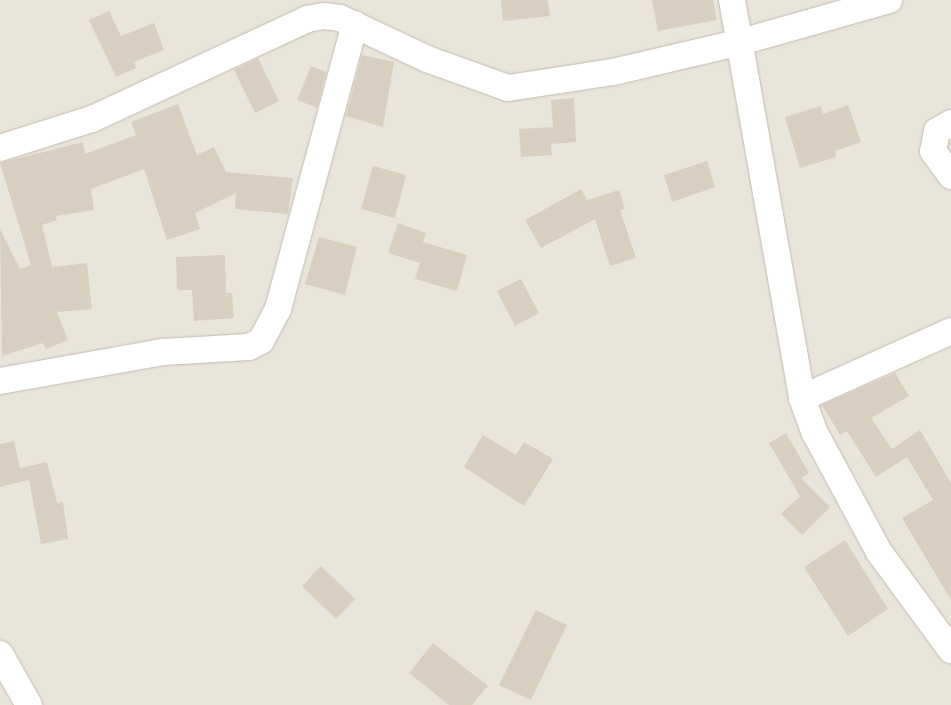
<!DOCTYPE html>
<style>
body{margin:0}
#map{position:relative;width:951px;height:705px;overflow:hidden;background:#f6f3ec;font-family:Cabin,sans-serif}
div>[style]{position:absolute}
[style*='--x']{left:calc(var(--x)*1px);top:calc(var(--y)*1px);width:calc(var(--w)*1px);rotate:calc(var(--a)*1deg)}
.residential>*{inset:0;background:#eae5da}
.building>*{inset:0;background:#d8cfc1}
.roads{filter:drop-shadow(0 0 1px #c2bbae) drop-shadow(0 0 1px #c2bbae)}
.minor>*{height:26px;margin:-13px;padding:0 13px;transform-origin:13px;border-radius:13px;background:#fff}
span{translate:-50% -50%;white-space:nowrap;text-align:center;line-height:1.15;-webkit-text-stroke:4.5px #fff;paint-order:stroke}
</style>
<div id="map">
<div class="residential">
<div style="clip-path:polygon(0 0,951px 0,951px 705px,0 705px)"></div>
</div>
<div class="building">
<div style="clip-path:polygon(501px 0,548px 0,550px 16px,503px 21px)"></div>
<div style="clip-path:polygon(652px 0,713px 0,717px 20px,658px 31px)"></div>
<div style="clip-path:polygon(109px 11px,121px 36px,154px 23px,164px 50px,134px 62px,136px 68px,116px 77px,89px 20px)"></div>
<div style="clip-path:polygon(362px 55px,394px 62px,383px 127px,346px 116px)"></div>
<div style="clip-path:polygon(258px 58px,279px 101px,255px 113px,234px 70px)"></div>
<div style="clip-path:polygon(311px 66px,326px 72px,317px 108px,297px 100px)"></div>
<div style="clip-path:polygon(574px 98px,576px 142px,551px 144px,552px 155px,521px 157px,519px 129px,553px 127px,551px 100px)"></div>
<div style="clip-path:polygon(178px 104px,197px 155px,214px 147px,226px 172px,293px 178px,288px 214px,235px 209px,236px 193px,195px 213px,200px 229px,167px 240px,144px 169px,91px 189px,94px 210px,56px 216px,57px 220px,42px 225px,52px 267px,87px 263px,92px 309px,57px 312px,68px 340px,46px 349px,43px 343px,2px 356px,0 229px,20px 269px,31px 265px,0 163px,83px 142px,85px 154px,136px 135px,131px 122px)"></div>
<div style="clip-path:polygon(848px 105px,861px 142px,835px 151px,836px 157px,800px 168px,785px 117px,821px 106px,823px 114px)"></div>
<div style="clip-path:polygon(707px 161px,715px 187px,672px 202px,664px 175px)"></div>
<div style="clip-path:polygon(373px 166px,406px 175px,395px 218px,361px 209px)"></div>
<div style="clip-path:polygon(581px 189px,587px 200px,619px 190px,625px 209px,620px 210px,636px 258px,610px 266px,595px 219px,541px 248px,525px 220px)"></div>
<div style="clip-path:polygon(398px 223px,426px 233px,423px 242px,467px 255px,457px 291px,415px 279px,420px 263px,388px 253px)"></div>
<div style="clip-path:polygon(319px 237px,357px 247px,345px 295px,305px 284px)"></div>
<div style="clip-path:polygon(225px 255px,226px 293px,232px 293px,234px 318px,194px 321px,192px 290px,177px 290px,176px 257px)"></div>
<div style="clip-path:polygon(521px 279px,539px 313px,515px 326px,497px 291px)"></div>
<div style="clip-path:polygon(895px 373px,909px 396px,871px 418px,892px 449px,920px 430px,951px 483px,951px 600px,902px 518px,933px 500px,907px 457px,876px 477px,847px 431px,840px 435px,822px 405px)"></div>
<div style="clip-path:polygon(786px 433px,809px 473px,801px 478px,830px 507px,802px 535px,781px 514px,800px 496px,769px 443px)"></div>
<div style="clip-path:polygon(483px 435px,516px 455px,524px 442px,553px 459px,524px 506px,464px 467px)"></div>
<div style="clip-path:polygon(14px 441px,20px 468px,47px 462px,57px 503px,63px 502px,68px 539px,41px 544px,29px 480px,0 487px,0 444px)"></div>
<div style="clip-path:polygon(845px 540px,888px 609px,848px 636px,804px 567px)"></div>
<div style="clip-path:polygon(321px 566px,355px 599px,336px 619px,302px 586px)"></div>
<div style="clip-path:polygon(536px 610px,567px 625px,531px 700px,499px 685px)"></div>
<div style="clip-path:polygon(433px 643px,488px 686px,472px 705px,449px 705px,409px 673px)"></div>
</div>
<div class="roads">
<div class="minor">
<div style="--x:732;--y:0;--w:404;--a:80"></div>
<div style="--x:802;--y:398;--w:37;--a:70"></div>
<div style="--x:815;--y:433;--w:135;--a:61.7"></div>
<div style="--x:879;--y:552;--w:122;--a:53.7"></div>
<div style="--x:951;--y:123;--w:16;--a:150"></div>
<div style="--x:937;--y:131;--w:20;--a:101"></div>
<div style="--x:933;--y:151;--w:31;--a:54"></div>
<div style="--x:0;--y:148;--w:96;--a:-17.5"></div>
<div style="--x:92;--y:119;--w:237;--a:-24.9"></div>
<div style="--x:307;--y:19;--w:17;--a:-10"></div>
<div style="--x:324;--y:16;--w:16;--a:7"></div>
<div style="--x:340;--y:18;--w:96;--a:25.2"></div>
<div style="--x:427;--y:59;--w:86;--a:19.7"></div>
<div style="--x:508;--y:88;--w:106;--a:-8.7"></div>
<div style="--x:613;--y:72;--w:131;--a:-13.2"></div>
<div style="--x:741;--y:42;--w:154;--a:-15.8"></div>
<div style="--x:0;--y:381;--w:166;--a:-10.1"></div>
<div style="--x:163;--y:352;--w:86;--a:-3.3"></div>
<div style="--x:249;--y:347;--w:13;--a:-27"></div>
<div style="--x:261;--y:341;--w:36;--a:-62"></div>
<div style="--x:278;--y:309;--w:295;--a:-74.9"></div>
<div style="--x:802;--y:398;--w:163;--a:-24.2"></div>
<div style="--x:0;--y:654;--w:59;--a:60.4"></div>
</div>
</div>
</div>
